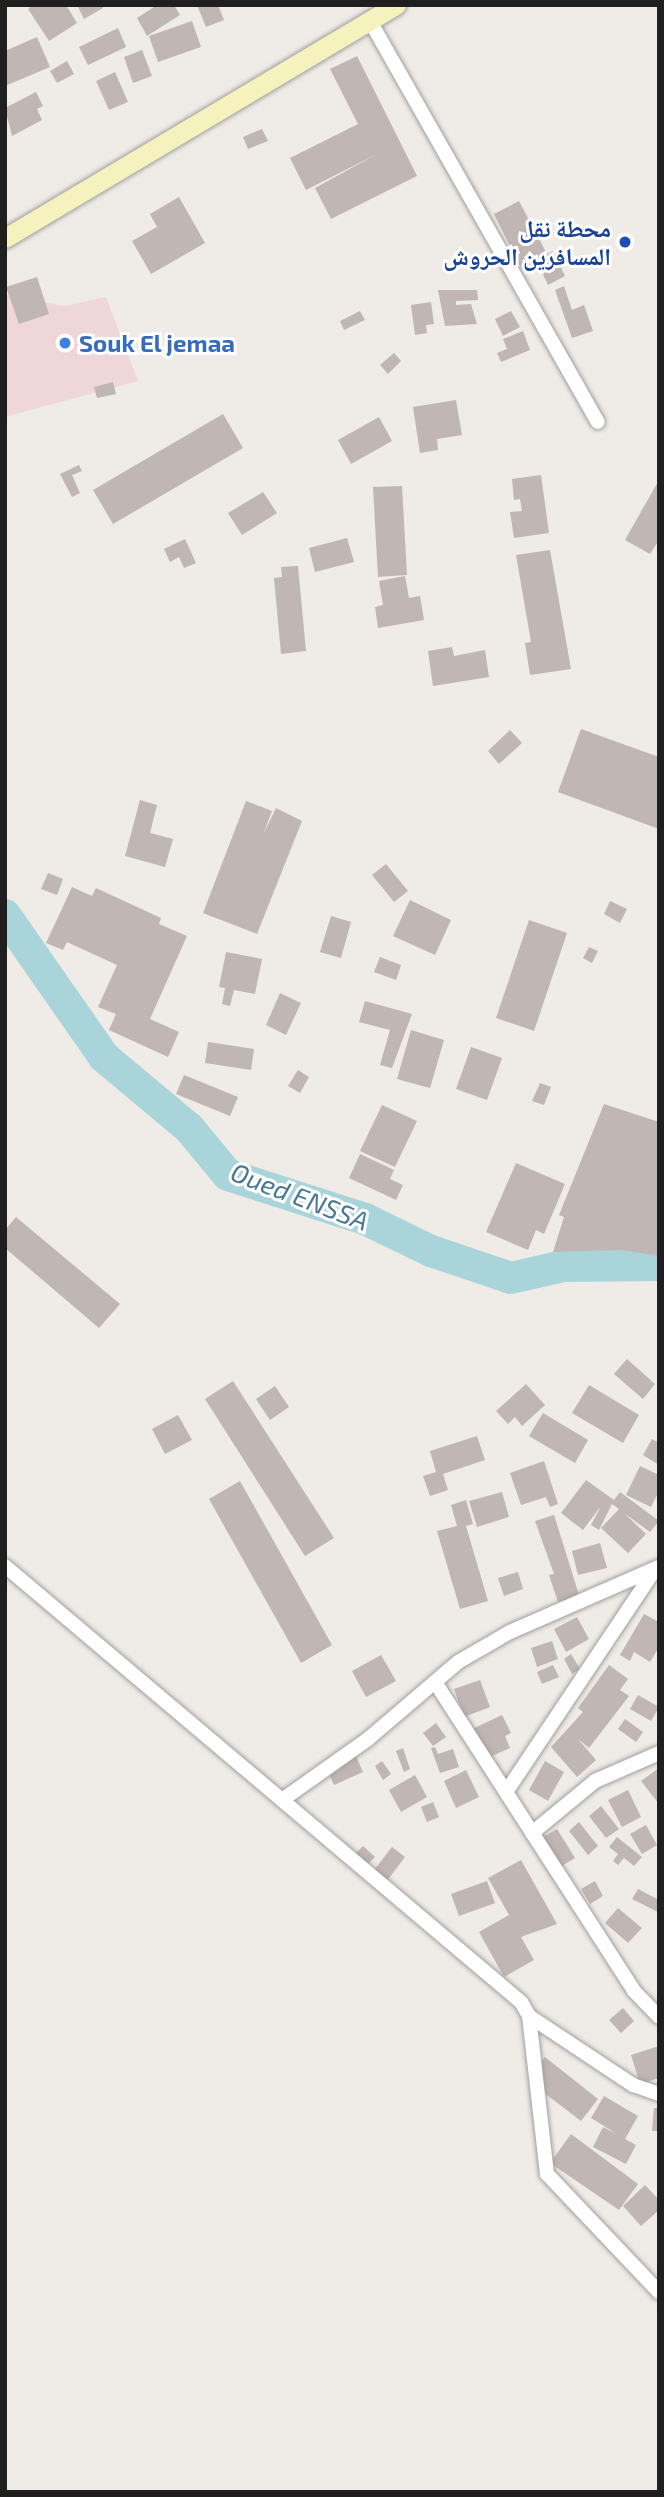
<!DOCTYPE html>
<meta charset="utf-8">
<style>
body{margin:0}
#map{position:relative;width:664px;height:2497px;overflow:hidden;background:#efebe6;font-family:"Exo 2","Noto Naskh Arabic",sans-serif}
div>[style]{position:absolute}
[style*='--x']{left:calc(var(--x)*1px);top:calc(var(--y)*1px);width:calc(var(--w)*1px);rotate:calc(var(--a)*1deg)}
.commercial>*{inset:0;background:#efd7d9}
.river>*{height:32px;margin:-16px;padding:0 16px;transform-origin:16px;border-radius:16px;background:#a9d5da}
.building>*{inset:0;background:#c0b6b3}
.roads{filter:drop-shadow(0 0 2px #a0a0a0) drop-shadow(0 0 2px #a0a0a0)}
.street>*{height:14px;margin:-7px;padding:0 7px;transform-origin:7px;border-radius:7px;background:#fff}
.secondary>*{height:19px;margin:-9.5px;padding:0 9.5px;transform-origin:9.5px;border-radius:9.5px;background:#f6f2be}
.dots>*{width:19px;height:19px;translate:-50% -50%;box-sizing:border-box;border:4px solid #fff;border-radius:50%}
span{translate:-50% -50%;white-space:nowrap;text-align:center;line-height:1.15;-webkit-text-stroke:6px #fff;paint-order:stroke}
.transit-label{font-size:24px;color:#164399;font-weight:700}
.right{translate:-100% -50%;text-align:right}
.shop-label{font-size:24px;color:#366cbe;font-weight:700}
.left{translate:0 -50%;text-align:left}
.water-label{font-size:26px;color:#477793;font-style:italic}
.frame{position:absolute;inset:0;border:7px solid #1f1f1f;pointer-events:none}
</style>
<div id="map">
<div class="commercial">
<div style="clip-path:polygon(5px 295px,64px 306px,106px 297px,138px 381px,5px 417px)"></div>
</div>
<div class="river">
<div style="--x:5;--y:915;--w:173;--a:55.1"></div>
<div style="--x:104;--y:1057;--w:111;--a:39.9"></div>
<div style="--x:189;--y:1128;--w:61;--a:50.3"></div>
<div style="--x:228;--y:1175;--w:144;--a:17.8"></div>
<div style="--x:365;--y:1219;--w:73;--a:25.9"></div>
<div style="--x:431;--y:1251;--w:84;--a:18.6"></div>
<div style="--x:511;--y:1278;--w:53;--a:-13"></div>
<div style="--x:563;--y:1266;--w:96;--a:-0.6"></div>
</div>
<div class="building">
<div style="clip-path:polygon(33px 5px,66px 5px,77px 23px,49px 41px,28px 9px)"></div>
<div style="clip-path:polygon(77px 5px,102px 5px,103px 8px,84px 19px)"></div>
<div style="clip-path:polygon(157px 5px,174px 5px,180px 15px,147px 36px,137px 18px)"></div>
<div style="clip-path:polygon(197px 5px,218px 5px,224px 20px,206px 27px)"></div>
<div style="clip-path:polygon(192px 21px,201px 47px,158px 62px,149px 36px)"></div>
<div style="clip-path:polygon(118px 28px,126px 47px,88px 65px,79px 47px)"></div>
<div style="clip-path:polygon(37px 37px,50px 67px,5px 86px,5px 51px)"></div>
<div style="clip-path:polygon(142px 50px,152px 76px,133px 83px,124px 57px)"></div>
<div style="clip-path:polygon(357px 56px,417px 176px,331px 219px,315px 188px,377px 154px,306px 190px,290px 158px,358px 124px,330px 69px)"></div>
<div style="clip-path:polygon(67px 61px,74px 74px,57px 83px,50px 71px)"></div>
<div style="clip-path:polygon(115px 72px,128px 102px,109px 110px,96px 81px)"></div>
<div style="clip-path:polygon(36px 92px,43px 106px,37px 109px,42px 120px,12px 136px,5px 108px)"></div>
<div style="clip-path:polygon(262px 129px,268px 141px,248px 149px,243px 137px)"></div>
<div style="clip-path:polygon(179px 197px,205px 243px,151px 274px,132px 241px,157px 227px,150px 214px)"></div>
<div style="clip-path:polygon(519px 201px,547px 254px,553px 251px,565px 276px,548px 285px,538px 264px,523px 272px,494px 214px)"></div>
<div style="clip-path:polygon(37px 277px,49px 314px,19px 324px,6px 287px)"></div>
<div style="clip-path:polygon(564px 286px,572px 310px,584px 305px,593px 331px,572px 338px,555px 290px)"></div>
<div style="clip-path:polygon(438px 290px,477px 290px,478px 300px,456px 301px,456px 305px,471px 304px,477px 324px,445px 326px)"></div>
<div style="clip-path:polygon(431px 302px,434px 324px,426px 325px,427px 333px,415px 335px,411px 305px)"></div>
<div style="clip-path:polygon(360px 311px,365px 320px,344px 330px,340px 321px)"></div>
<div style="clip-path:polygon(511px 311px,520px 327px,503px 336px,495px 319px)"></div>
<div style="clip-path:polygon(523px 331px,530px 350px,501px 362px,497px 353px,507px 349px,503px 339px)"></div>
<div style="clip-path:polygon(394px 353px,401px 361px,388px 374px,380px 365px)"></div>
<div style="clip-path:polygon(113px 382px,116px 394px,97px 398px,94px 387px)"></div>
<div style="clip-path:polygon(456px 400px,462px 435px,437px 439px,438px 450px,420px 453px,413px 407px)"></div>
<div style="clip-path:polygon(223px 414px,243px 448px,113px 524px,93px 490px)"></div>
<div style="clip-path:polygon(379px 417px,392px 441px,351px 464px,338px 440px)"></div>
<div style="clip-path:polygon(79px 465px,82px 471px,72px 475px,80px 493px,72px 497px,60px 474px)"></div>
<div style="clip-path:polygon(541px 475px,549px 533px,514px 538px,510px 512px,522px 511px,520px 499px,514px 500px,512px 479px)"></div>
<div style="clip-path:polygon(659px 480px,659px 540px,650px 554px,625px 540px)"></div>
<div style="clip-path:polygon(402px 486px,407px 575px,378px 577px,373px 487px)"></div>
<div style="clip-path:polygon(263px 492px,277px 513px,242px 535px,228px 513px)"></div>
<div style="clip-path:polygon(347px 538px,354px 562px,315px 572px,309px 548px)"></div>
<div style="clip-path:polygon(185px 539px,196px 563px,184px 568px,179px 557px,170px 562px,164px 549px)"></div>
<div style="clip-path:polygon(550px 550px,571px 669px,530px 675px,525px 643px,531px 642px,516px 555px)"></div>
<div style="clip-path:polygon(298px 566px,306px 651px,281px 654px,274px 578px,282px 577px,281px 567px)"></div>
<div style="clip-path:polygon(405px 576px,409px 598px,420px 596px,424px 620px,378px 628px,375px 607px,383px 605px,379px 581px)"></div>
<div style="clip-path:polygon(452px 647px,454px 656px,485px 650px,489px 677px,433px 686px,428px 651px)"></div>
<div style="clip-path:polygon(581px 729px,659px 757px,659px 829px,558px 792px)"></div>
<div style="clip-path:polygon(510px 730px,522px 743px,499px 764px,488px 751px)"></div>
<div style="clip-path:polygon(140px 800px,157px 805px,150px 833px,173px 839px,165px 867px,125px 856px)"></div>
<div style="clip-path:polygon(246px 801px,272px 811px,263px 835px,276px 808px,302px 821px,257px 934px,203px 913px)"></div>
<div style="clip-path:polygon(386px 864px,408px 891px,394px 902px,372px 875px)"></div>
<div style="clip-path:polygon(48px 873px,63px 879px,57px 895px,41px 889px)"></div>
<div style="clip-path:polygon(72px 887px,92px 896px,96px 888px,161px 918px,159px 924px,187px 936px,150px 1019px,179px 1032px,168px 1057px,109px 1030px,116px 1014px,98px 1007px,117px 965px,67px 942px,63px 950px,46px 943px)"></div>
<div style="clip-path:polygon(410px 900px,451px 920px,435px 955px,393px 936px)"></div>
<div style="clip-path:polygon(610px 901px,627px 909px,620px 923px,604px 914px)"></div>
<div style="clip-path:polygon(331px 916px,351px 922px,341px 958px,320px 952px)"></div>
<div style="clip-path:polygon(529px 920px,567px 933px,534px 1031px,496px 1018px)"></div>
<div style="clip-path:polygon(589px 947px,598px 951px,592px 963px,583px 958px)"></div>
<div style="clip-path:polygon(226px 952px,262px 959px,255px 994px,234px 990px,230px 1006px,222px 1004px,225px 988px,219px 987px)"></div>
<div style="clip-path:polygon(380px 957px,401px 965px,396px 980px,374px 972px)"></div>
<div style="clip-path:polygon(280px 993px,301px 1003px,286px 1035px,266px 1025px)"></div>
<div style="clip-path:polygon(365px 1001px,412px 1014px,392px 1068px,380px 1065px,390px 1030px,359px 1022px)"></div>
<div style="clip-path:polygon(411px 1030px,444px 1040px,430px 1088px,397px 1079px)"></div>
<div style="clip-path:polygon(208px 1042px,254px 1049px,251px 1070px,205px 1063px)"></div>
<div style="clip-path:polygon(471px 1047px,502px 1058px,487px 1100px,456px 1089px)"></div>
<div style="clip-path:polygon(298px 1070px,309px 1077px,300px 1093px,288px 1086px)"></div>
<div style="clip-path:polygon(184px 1075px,238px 1097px,230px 1116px,176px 1094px)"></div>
<div style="clip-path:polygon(540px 1083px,551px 1087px,544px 1105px,532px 1101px)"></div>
<div style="clip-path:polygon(604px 1104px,659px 1122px,659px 1256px,622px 1250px,553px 1252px,564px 1217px,559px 1215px)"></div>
<div style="clip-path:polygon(382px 1105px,417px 1121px,395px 1167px,360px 1151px)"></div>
<div style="clip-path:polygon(360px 1154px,394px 1170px,390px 1179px,403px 1185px,396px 1200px,349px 1178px)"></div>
<div style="clip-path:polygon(516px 1163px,565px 1184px,544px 1234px,536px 1230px,528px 1250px,486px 1232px)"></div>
<div style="clip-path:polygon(16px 1217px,120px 1304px,99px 1328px,5px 1248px,5px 1230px)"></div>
<div style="clip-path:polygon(627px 1359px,655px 1384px,643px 1399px,614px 1374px)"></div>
<div style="clip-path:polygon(233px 1381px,334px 1538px,305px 1556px,205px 1399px)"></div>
<div style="clip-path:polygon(526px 1384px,545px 1405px,522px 1426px,515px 1417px,508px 1424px,496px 1411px)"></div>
<div style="clip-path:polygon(589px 1385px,639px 1415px,623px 1443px,572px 1413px)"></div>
<div style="clip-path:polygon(275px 1386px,289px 1407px,270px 1420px,256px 1399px)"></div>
<div style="clip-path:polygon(543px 1413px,588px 1440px,575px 1463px,529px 1436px)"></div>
<div style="clip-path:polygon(178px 1415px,192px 1440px,165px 1454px,152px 1429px)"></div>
<div style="clip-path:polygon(477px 1436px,485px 1460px,443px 1474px,448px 1490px,430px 1496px,423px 1476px,436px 1472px,430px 1451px)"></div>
<div style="clip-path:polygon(652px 1439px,659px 1443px,659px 1465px,643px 1455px)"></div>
<div style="clip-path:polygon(544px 1461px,558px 1504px,550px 1507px,546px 1497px,521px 1505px,510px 1473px)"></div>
<div style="clip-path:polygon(640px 1466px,659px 1475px,659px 1491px,651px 1507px,626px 1495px)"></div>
<div style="clip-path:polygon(586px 1480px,614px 1500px,620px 1492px,659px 1521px,650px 1532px,624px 1513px,646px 1534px,628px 1553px,601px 1528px,619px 1509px,612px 1504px,599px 1530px,591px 1525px,601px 1506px,583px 1530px,561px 1513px)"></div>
<div style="clip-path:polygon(240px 1481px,332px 1645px,301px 1663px,209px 1499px)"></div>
<div style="clip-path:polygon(502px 1492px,509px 1517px,477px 1527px,469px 1501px)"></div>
<div style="clip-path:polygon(466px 1500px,473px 1524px,466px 1526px,488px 1601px,460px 1609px,437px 1531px,457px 1526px,451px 1505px)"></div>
<div style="clip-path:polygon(554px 1515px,579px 1595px,558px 1602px,549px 1575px,554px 1574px,535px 1521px)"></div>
<div style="clip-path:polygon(600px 1543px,607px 1568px,578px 1575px,572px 1551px)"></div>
<div style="clip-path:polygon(518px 1572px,523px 1589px,504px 1596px,498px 1578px)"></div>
<div style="clip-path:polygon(644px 1614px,659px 1622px,659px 1647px,650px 1662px,634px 1652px,630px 1661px,620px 1655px)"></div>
<div style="clip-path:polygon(577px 1617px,589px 1639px,566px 1652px,554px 1629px)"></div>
<div style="clip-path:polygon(552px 1641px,558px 1659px,537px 1667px,531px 1648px)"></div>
<div style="clip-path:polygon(571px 1654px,580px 1669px,572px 1674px,564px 1659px)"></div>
<div style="clip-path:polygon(381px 1655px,396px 1681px,366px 1697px,352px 1671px)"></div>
<div style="clip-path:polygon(553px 1665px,559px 1677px,542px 1684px,537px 1672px)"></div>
<div style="clip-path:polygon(609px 1665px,628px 1679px,620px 1690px,629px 1696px,589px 1748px,578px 1739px,596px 1760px,577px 1777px,551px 1747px,583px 1712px,578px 1708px)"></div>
<div style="clip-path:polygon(480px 1680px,490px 1707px,464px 1717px,454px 1689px)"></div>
<div style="clip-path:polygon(638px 1695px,659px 1707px,651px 1721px,630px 1709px)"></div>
<div style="clip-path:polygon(502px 1715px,511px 1733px,505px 1736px,510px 1748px,492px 1756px,496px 1765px,466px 1732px)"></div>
<div style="clip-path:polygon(625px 1719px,643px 1732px,636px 1742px,618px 1729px)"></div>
<div style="clip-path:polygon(436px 1723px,446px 1737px,433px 1746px,423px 1733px)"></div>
<div style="clip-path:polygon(435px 1747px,438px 1754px,453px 1749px,459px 1767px,440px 1773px,431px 1748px)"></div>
<div style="clip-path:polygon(403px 1748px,410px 1769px,404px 1772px,396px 1751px)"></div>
<div style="clip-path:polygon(356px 1756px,363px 1772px,334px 1785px,327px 1770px)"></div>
<div style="clip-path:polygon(382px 1761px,391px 1774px,383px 1780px,375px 1766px)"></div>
<div style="clip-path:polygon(545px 1761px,564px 1772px,548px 1801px,529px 1790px)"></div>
<div style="clip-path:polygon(659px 1768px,659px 1804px,641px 1781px)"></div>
<div style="clip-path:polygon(466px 1770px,479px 1797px,456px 1808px,444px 1781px)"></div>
<div style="clip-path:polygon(415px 1775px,427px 1797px,401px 1812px,389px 1790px)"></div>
<div style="clip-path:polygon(628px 1790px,641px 1817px,622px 1827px,608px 1800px)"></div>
<div style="clip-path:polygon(433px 1802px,439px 1817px,427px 1822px,421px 1807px)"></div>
<div style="clip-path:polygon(601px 1806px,619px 1829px,606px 1838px,589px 1816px)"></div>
<div style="clip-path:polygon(579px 1822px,598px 1846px,588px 1855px,569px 1831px)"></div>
<div style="clip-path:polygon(646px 1825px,657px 1845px,642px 1854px,630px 1834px)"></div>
<div style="clip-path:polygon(557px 1829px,575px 1858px,555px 1870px,538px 1840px)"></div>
<div style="clip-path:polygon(617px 1837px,642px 1857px,634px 1866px,624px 1858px,618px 1865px,613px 1861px,618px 1854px,609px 1847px)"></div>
<div style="clip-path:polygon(363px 1846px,375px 1857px,366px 1866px,354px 1855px)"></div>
<div style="clip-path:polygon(392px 1847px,405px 1857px,387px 1881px,374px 1870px)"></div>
<div style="clip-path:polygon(521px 1860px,557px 1924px,521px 1937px,534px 1960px,504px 1977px,479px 1932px,509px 1915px,488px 1878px)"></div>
<div style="clip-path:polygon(487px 1881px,495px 1903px,459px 1916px,451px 1894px)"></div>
<div style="clip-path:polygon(595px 1881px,603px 1896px,590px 1904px,581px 1889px)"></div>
<div style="clip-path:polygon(638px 1889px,659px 1900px,658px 1912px,632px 1899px)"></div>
<div style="clip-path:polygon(618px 1908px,642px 1928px,628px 1943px,605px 1923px)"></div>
<div style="clip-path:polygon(623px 2008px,634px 2021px,621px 2033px,609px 2020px)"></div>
<div style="clip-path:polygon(659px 2046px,659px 2078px,640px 2084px,631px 2055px)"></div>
<div style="clip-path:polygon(545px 2057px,598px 2099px,581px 2121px,534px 2085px,534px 2071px)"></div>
<div style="clip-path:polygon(604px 2096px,638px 2116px,625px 2139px,636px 2145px,626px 2164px,593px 2147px,603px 2127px,617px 2134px,591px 2118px)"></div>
<div style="clip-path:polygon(654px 2108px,659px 2108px,659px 2131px,652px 2131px)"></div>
<div style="clip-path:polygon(571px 2134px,638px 2184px,619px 2210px,550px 2163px)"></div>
<div style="clip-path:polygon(645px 2185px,659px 2200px,659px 2210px,641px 2226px,623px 2206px)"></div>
</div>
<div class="roads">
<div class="street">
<div style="--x:370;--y:21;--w:461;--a:60.4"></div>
<div style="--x:5;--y:1566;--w:676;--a:40.2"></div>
<div style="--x:521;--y:2002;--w:16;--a:60"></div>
<div style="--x:529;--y:2016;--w:159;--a:83.5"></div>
<div style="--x:547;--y:2174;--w:163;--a:46.5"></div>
<div style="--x:435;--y:1682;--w:368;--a:57.2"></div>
<div style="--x:634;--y:1991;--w:36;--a:46"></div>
<div style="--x:506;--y:1792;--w:266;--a:-56.2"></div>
<div style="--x:282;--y:1800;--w:105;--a:-35.3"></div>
<div style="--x:368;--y:1739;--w:118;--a:-40.5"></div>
<div style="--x:458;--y:1662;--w:60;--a:-30"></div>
<div style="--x:510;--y:1632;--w:163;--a:-23.6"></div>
<div style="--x:532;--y:1833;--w:82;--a:-39.5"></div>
<div style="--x:595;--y:1781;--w:70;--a:-23.6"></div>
<div style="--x:529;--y:2016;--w:125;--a:33.6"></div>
<div style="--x:633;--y:2085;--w:28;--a:19"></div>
</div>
<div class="secondary">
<div style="--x:5;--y:238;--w:455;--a:-30.8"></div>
</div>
</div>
<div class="dots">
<div style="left:625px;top:242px;background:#1a4fb4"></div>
<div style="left:65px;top:343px;background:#3f7fe0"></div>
</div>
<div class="transit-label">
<span class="right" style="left:611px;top:242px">محطة نقل<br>المسافرين الحروش</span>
</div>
<div class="shop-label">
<span class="left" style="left:79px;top:343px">Souk El jemaa</span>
</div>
<div class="water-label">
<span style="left:300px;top:1196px;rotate:21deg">Oued ENSSA</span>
</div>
<div class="frame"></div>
</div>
